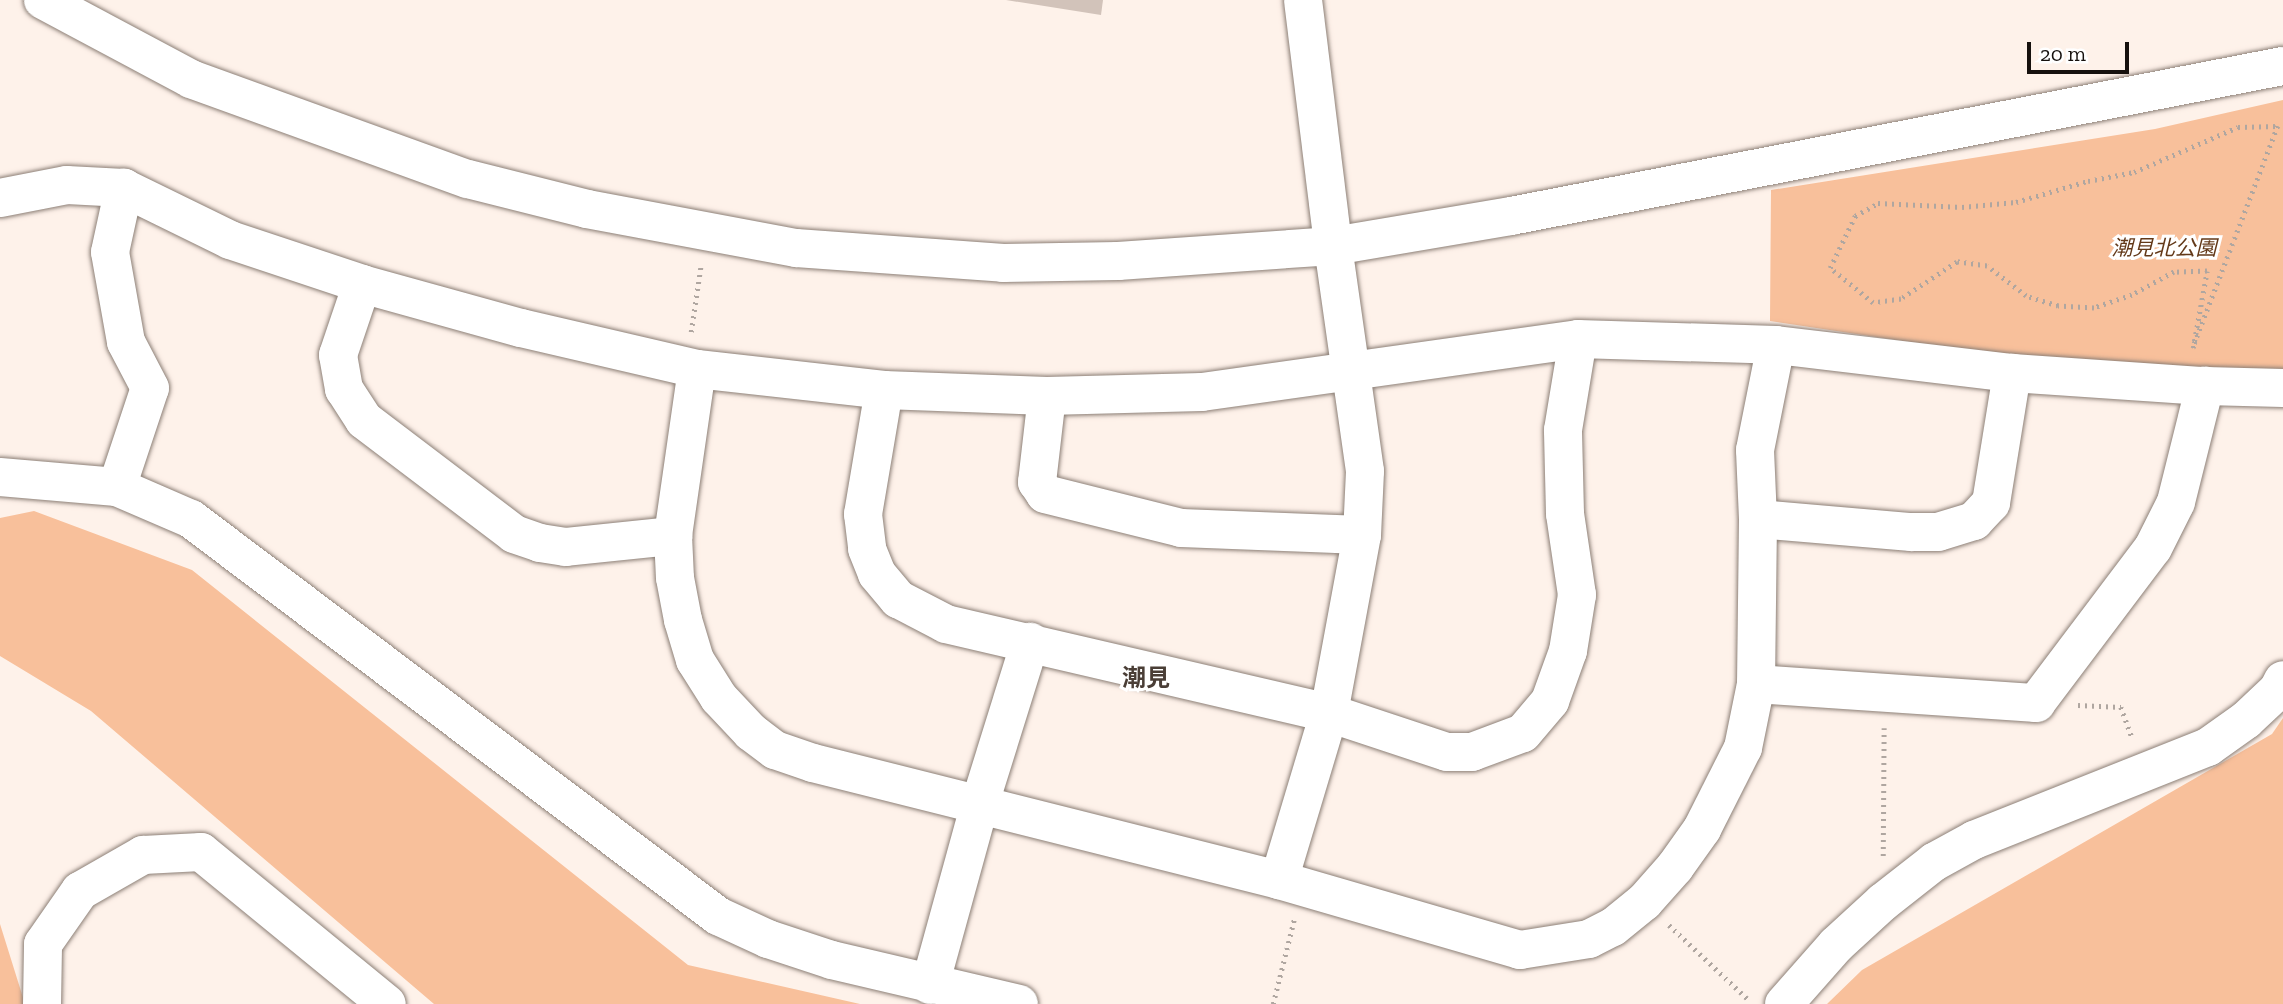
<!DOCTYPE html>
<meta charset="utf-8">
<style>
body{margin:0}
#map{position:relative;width:2283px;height:1004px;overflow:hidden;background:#fef2ea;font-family:"Zilla Slab","Noto Sans JP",serif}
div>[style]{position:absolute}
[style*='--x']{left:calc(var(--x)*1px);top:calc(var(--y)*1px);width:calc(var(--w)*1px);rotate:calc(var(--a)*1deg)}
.green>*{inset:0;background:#f8c09b}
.building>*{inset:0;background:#d2c3ba}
.path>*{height:4.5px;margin-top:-2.25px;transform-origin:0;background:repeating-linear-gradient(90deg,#afa6a0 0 2px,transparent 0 7px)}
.roads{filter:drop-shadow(0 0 2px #8c7f76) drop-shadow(0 0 2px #8c7f76)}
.minor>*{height:38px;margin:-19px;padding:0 19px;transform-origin:19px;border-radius:19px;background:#fff}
.tertiary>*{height:38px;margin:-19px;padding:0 19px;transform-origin:19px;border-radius:19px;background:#fff}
span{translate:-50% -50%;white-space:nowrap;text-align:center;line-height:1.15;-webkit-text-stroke:6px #fff;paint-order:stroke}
.park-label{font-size:21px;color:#633919;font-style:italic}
.quarter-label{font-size:24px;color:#4a3e36;font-weight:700}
.scale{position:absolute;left:2027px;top:42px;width:102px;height:32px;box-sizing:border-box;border:4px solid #16110e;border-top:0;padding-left:9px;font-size:21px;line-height:24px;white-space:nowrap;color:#16110e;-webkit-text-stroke:5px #fff;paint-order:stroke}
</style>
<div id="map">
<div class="green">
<div style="clip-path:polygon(2283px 100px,2283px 374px,2016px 358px,1770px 321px,1771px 190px,2155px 129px)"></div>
<div style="clip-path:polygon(34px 511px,192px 570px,688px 965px,860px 1004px,434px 1004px,91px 711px,0 656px,0 518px)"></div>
<div style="clip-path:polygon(2283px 718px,2283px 1004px,1827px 1004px,1862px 970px,2272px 734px)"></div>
<div style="clip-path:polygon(0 924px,25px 1004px,0 1004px)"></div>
</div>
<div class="building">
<div style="clip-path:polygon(1006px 0,1103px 0,1101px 15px)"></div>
</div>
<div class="path">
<div style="--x:2278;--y:126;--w:238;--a:111"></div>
<div style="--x:2193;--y:348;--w:78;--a:-79.7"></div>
<div style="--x:2207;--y:271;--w:33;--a:178"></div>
<div style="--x:2174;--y:272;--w:48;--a:151.3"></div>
<div style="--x:2132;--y:295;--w:40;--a:161.1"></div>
<div style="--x:2094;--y:308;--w:36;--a:-177"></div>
<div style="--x:2058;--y:306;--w:34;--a:-163"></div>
<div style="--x:2026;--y:296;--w:49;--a:-142.4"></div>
<div style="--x:1987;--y:266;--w:30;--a:-172"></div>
<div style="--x:1957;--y:262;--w:67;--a:146.5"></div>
<div style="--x:1901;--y:299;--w:28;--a:172"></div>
<div style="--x:1873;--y:303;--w:55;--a:-140.9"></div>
<div style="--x:1830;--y:268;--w:58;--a:-64.3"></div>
<div style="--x:1855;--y:216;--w:26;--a:-29"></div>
<div style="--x:1878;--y:203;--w:84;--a:2.7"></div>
<div style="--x:1962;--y:207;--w:54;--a:-5.3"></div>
<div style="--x:2016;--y:202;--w:75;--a:-16.3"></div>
<div style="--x:2088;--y:181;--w:47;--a:-11.1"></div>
<div style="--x:2134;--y:172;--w:113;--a:-23.4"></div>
<div style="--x:2238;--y:127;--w:40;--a:-1.4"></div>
<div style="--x:691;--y:332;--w:69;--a:-81.6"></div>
<div style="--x:2078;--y:705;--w:43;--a:2.7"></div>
<div style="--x:2121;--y:707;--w:33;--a:70"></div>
<div style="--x:1883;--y:856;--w:128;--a:-89.6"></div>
<div style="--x:1669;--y:925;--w:111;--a:43.2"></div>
<div style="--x:1273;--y:1004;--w:87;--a:-76"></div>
</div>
<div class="roads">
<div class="minor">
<div style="--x:0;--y:198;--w:68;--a:-11"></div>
<div style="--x:67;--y:185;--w:57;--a:3"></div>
<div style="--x:124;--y:188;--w:118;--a:26.1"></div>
<div style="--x:230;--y:240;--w:139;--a:18.4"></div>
<div style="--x:362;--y:284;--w:165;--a:15.5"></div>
<div style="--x:521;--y:328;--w:181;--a:13.1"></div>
<div style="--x:697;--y:369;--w:188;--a:6.4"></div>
<div style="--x:884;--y:390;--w:163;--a:2.1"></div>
<div style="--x:1047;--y:396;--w:155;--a:-1.5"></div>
<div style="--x:1202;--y:392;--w:380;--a:-8"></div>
<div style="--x:1578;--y:339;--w:198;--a:1.7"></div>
<div style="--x:1776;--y:345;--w:238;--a:6.8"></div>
<div style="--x:2012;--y:373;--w:193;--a:3.9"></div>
<div style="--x:2205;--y:386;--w:78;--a:1.5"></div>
<div style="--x:362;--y:284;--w:75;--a:108.7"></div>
<div style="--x:338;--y:355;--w:35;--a:80"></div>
<div style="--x:344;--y:389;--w:37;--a:57"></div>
<div style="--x:364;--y:420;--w:188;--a:37.2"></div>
<div style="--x:514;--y:534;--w:28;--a:19"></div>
<div style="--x:540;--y:543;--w:26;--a:9"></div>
<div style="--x:566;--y:547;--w:108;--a:-5.9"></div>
<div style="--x:697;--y:369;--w:169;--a:98.2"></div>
<div style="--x:673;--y:536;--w:42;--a:87.3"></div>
<div style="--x:675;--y:578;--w:43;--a:79.2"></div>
<div style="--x:683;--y:620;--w:42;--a:73.3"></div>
<div style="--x:695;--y:660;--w:45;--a:57.7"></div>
<div style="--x:719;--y:698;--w:47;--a:46.7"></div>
<div style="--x:751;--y:732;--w:30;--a:37"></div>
<div style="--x:775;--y:750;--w:40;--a:18.9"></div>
<div style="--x:813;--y:763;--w:480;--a:14.1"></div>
<div style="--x:1279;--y:880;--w:251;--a:16.2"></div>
<div style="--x:1520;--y:950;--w:70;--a:-9.1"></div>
<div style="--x:1589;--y:939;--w:27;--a:-27"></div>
<div style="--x:1613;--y:927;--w:40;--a:-39"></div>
<div style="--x:1644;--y:902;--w:47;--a:-48.5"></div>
<div style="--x:1675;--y:867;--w:47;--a:-54.6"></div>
<div style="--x:1702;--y:829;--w:91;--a:-63.2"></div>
<div style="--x:1743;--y:748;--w:65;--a:-78.5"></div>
<div style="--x:1756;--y:684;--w:165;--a:-89.3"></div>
<div style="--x:1758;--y:519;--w:69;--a:-92.5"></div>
<div style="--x:1755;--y:450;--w:107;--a:-78.7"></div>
<div style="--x:884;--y:390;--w:126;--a:99.6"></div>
<div style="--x:863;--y:514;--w:35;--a:83"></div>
<div style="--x:867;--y:549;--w:27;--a:68"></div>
<div style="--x:877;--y:574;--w:33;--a:50"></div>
<div style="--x:898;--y:599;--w:54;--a:27.5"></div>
<div style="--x:946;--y:624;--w:393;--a:13.1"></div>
<div style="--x:1329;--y:713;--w:124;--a:18.3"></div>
<div style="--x:1447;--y:752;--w:25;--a:0"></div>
<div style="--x:1472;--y:752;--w:54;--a:-20.4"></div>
<div style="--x:1523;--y:733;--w:42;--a:-49.8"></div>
<div style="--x:1550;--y:701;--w:53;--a:-70.2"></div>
<div style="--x:1568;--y:651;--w:57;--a:-80.9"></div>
<div style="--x:1577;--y:595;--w:82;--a:-98.4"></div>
<div style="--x:1565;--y:514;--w:84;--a:-91.4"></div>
<div style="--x:1563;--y:430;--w:92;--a:-80.6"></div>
<div style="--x:1047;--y:396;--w:87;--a:96.6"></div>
<div style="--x:1037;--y:482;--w:14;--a:56"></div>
<div style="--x:1045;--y:494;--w:140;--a:14"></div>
<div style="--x:1181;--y:528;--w:181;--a:2.2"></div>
<div style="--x:0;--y:477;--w:117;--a:4.9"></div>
<div style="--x:117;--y:487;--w:81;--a:23.4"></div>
<div style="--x:191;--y:519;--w:660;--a:36.99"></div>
<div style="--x:718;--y:916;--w:55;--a:24.7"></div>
<div style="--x:768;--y:939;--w:67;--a:18.2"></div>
<div style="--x:832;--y:960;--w:192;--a:13.2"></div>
<div style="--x:117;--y:487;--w:104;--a:-71.6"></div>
<div style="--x:150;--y:388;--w:52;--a:-117.6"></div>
<div style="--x:126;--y:342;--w:91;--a:-100.1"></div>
<div style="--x:110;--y:252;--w:66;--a:-77.7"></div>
<div style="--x:1758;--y:519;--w:154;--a:4.9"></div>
<div style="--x:1911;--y:532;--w:27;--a:0"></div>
<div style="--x:1938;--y:532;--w:38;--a:-17"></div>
<div style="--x:1974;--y:521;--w:25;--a:-47"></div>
<div style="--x:1991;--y:503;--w:132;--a:-80.8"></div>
<div style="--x:1756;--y:684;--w:281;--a:3.9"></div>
<div style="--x:2036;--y:703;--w:194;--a:-53"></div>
<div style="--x:2153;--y:548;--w:51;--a:-63.4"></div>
<div style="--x:2176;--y:502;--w:120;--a:-76"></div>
<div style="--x:1279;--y:880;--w:174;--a:-73.3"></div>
<div style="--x:1329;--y:713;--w:181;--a:-79.5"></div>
<div style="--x:1362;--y:535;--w:64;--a:-87.3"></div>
<div style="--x:1365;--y:471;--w:227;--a:-98.1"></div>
<div style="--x:930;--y:985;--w:189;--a:-74.6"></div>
<div style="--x:980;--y:803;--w:169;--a:-72.7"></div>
<div style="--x:42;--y:1004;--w:60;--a:-89"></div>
<div style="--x:43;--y:944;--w:65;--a:-55.1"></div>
<div style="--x:80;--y:891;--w:73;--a:-29.7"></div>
<div style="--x:143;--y:855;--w:58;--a:-3"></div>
<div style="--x:201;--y:852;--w:240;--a:39.3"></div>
<div style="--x:1784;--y:1004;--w:79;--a:-48.6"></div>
<div style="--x:1836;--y:945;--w:64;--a:-42.5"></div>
<div style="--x:1883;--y:902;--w:65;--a:-38.1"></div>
<div style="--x:1934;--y:862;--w:46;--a:-28.8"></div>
<div style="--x:1974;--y:840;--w:252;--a:-21.7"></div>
<div style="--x:2208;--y:747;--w:47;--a:-35.4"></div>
<div style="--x:2246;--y:720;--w:44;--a:-43.2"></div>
<div style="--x:2278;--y:690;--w:11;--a:-63"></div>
</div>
<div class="tertiary">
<div style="--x:43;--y:0;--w:168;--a:28.1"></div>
<div style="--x:191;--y:79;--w:294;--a:19.9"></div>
<div style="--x:468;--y:179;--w:123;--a:14.1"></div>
<div style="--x:587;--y:209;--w:213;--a:10.6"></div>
<div style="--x:796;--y:248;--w:208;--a:4.1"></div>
<div style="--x:1003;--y:263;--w:115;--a:-1"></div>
<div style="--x:1118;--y:261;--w:216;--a:-4"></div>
<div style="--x:1333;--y:246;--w:181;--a:-9.6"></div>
<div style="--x:1511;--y:216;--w:786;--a:-11"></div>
<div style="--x:1303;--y:0;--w:248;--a:83"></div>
</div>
</div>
<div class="park-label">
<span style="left:2164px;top:248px">潮見北公園</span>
</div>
<div class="quarter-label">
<span style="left:1146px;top:678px">潮見</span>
</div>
<div class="scale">20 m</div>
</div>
